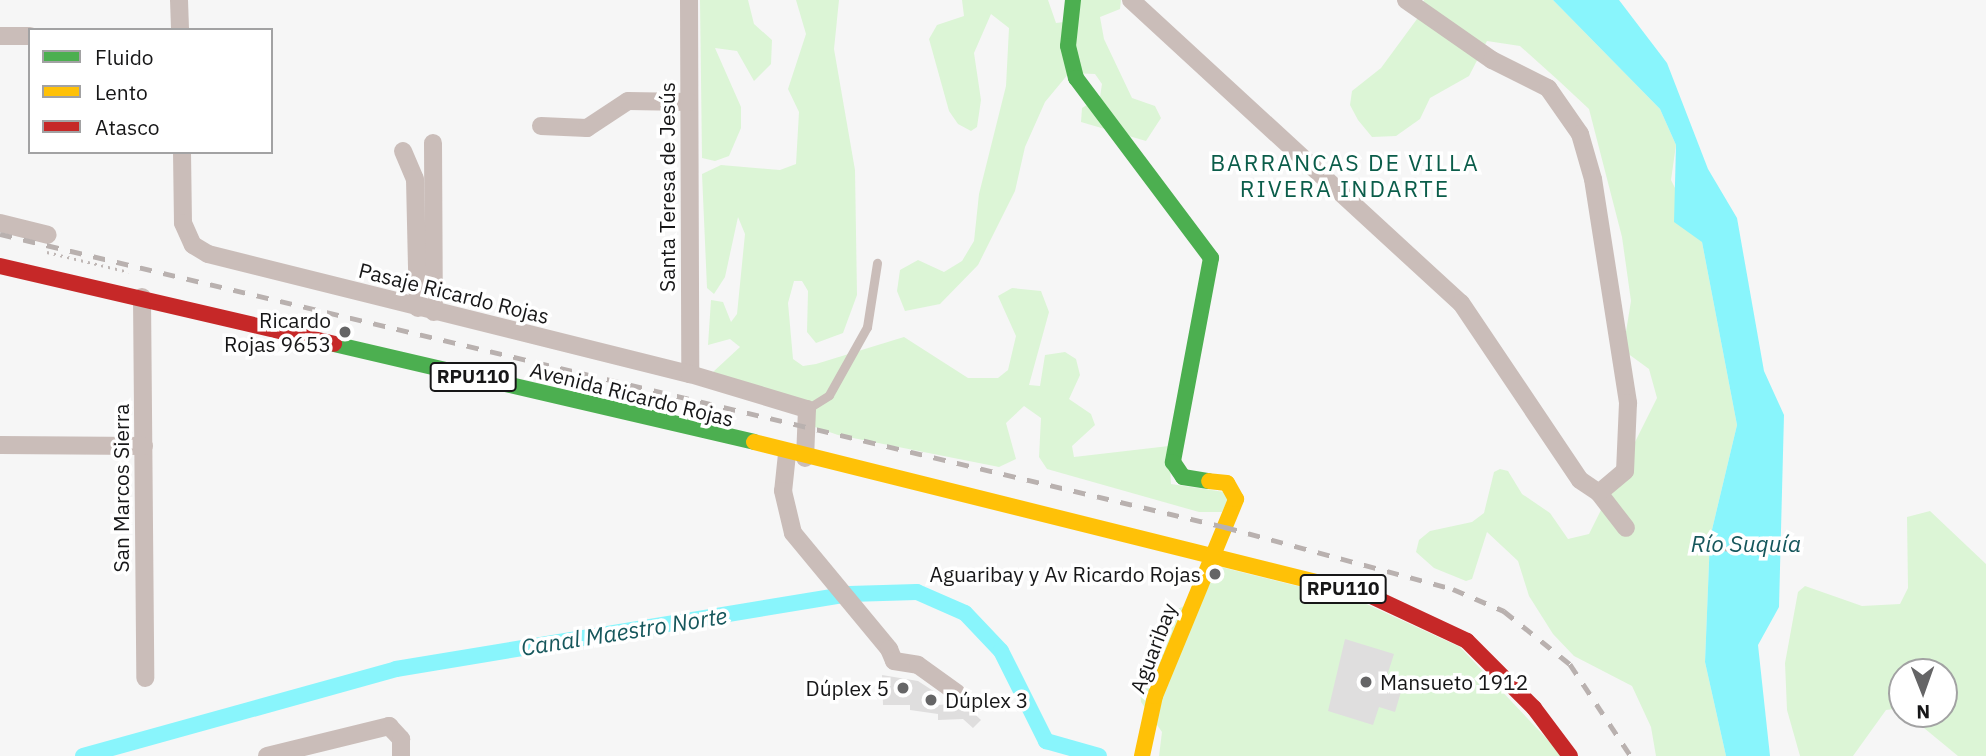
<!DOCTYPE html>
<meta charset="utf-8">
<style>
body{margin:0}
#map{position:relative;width:1986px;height:756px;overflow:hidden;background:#f6f6f6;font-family:"IBM Plex Sans",sans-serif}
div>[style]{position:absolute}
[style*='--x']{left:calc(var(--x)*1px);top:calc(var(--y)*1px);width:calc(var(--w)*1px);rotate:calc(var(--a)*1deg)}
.green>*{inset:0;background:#dcf5d6}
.water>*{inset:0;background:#89f5fc}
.canal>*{height:16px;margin:-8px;padding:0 8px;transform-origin:8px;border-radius:8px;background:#89f5fc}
.building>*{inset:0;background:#dfdede}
.path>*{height:2.5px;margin-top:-1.25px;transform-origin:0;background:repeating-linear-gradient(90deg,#bfb7b5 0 2px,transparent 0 7px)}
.lane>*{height:9px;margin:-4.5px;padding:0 4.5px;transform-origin:4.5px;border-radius:4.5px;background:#cabdb9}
.street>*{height:18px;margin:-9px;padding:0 9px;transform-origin:9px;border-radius:9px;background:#cabdb9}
.fast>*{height:16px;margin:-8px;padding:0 8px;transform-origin:8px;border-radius:8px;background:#4caf50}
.slow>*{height:16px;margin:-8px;padding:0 8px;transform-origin:8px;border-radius:8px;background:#ffc107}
.jam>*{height:16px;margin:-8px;padding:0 8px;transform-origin:8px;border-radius:8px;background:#c62828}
.rail>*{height:4.5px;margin-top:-2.25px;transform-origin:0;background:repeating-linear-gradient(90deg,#b9b1af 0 12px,transparent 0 24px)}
.dots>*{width:19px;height:19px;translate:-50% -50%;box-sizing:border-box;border:4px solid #fff;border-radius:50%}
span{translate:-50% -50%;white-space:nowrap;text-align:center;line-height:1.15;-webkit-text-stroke:7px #fff;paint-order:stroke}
.shield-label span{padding:2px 5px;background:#fff;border:2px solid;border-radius:5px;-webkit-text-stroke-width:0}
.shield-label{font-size:19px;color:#171718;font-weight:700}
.street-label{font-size:21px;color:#171718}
.poi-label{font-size:21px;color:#171718}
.right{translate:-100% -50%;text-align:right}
.left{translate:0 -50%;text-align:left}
.neighbourhood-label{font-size:23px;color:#0b5d4a;letter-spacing:2px}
.water-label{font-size:23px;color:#16575c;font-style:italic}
.legend{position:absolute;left:28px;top:28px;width:245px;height:126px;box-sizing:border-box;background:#fff;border:2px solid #a2a2a3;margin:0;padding:9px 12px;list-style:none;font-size:21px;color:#171718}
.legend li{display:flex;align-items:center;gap:14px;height:35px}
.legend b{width:35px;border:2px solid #a2a2a3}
.north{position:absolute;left:1888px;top:658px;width:70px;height:70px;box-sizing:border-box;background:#fff;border:2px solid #a2a2a3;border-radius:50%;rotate:179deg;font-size:19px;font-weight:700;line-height:28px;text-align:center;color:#171718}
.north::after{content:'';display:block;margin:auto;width:24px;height:32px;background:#656566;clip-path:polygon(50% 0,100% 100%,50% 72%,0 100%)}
</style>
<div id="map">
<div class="green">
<div style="clip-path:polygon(700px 0,748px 0,754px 24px,772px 40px,771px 64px,754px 81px,737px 51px,715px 48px,741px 107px,741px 128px,729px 156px,715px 161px,702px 158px)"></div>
<div style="clip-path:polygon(796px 0,839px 0,834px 49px,855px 170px,857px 295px,843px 333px,816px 343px,807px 332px,808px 291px,802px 281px,794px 281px,788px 303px,793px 359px,803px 366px,816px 364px,904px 337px,968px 378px,998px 378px,1008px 370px,1016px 336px,998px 296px,1012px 288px,1041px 291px,1049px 312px,1029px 385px,1040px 386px,1045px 355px,1065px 352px,1076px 359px,1080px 375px,1069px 399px,1091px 414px,1095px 425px,1072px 446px,1074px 457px,1169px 446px,1171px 484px,1231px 493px,1222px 512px,1199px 512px,1047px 469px,1039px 457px,1041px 418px,1024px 406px,1006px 423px,1016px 459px,999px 467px,838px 435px,809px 425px,807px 404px,713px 372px,740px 347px,730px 339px,708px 345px,711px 300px,723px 302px,731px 322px,737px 314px,745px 234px,738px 217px,725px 277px,714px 294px,707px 288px,702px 174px,721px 165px,780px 170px,796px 164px,799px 112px,788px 89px,806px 34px)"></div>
<div style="clip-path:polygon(962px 0,1048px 0,1056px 23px,1064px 22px,1066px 0,1121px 0,1120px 9px,1100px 17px,1104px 39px,1132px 98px,1155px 106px,1161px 118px,1146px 141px,1081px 122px,1082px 108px,1100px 97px,1102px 84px,1095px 74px,1069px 73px,1045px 102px,1025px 147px,1015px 191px,978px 265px,940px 304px,905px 311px,897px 291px,900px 270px,918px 260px,944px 272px,962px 261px,974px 241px,979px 194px,1006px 86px,1009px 28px,991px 14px,974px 53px,981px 100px,977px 127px,971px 131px,958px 124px,949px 111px,929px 39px,937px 25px,964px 16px)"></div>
<div style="clip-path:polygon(1424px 0,1553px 0,1660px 109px,1676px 145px,1671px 180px,1702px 242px,1737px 425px,1710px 538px,1705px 662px,1726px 756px,1656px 756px,1651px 727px,1632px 686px,1574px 656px,1553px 634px,1529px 596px,1518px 561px,1487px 532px,1472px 579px,1466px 581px,1434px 568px,1416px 552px,1419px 540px,1430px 531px,1472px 522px,1484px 513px,1494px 472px,1500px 469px,1508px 471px,1522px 494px,1550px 513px,1568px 539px,1589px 534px,1657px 398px,1649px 369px,1623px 350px,1631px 301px,1622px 237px,1589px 109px,1559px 81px,1520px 46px,1487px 41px,1469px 76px,1430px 98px,1420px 119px,1396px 136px,1372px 137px,1358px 120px,1350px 105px,1352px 91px,1381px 68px,1417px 19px)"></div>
<div style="clip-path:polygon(1930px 511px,1986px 564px,1986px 756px,1958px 756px,1907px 714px,1944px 714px,1944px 672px,1902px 672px,1902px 708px,1886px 710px,1853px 756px,1800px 756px,1787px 710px,1785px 663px,1798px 592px,1805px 586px,1862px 606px,1900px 604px,1908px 588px,1907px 517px)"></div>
<div style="clip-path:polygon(1217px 566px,1362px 602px,1460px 647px,1563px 756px,1159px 756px,1162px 732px,1141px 702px,1139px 676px,1160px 617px,1204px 597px)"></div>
</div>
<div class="water">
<div style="clip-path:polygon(1553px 0,1619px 0,1667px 63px,1708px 169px,1737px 218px,1764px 371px,1784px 415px,1779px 607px,1758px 645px,1770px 756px,1726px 756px,1705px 662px,1710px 538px,1737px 425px,1702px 242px,1674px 222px,1676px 145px,1660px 109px)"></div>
</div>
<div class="canal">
<div style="--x:83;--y:756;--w:325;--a:-15.5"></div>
<div style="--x:396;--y:669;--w:459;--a:-9.4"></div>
<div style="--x:849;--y:594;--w:68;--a:-1.7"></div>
<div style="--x:917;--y:592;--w:52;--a:23.6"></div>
<div style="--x:965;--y:613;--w:52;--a:46.5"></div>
<div style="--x:1001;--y:651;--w:101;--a:63.4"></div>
<div style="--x:1046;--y:741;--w:55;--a:15.8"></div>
</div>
<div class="building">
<div style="clip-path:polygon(1345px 639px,1394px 654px,1386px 679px,1403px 685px,1395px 712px,1379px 707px,1373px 725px,1328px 711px)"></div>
<div style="clip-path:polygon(882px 675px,918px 681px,938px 694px,938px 705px,963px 703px,981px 720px,973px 728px,963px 719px,938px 720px,938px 714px,910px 710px,910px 705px,883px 705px)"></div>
</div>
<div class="path">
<div style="--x:47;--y:252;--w:84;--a:13.7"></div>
<div style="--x:1697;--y:550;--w:96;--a:-1.2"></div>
</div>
<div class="lane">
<div style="--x:807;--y:409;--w:26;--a:-32"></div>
<div style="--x:829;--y:395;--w:78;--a:-60.8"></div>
<div style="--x:867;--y:327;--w:65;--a:-81.1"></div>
</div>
<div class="street">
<div style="--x:179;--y:0;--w:30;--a:88"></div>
<div style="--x:689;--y:0;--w:374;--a:89.8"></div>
<div style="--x:1131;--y:0;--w:448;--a:42.6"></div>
<div style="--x:1461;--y:303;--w:213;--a:56.1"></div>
<div style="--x:1580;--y:480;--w:23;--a:34"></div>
<div style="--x:1599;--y:493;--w:44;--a:52.4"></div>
<div style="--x:1406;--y:0;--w:105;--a:34.9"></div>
<div style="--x:1492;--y:60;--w:63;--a:26.6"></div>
<div style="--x:1548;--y:88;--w:56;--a:55.2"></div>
<div style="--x:1580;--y:134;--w:47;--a:73.9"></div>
<div style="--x:1593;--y:179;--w:227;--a:81.1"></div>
<div style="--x:1628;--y:403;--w:68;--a:92.5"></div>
<div style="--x:1625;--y:471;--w:34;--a:140"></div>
<div style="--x:0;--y:36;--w:30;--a:0"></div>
<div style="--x:541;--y:126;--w:46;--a:2.5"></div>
<div style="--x:587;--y:128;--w:49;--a:-33.4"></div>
<div style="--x:628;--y:101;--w:61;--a:0.9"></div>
<div style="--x:433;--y:143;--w:169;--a:89.7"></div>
<div style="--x:403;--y:151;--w:30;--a:67"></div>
<div style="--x:415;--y:179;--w:129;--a:88.7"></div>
<div style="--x:182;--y:152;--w:71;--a:89.2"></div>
<div style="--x:183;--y:223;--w:24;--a:66"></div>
<div style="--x:193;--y:245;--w:17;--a:31"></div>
<div style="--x:208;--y:254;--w:497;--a:14"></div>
<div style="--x:690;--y:374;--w:122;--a:16.7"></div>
<div style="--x:807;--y:409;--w:49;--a:92.3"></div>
<div style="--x:0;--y:223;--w:49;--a:14"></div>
<div style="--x:142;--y:297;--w:381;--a:89.5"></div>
<div style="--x:0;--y:445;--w:144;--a:0.4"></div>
<div style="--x:787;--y:454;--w:37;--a:96"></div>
<div style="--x:783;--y:491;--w:43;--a:76.6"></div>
<div style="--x:793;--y:533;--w:151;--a:50.4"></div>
<div style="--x:889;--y:649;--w:13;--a:67"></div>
<div style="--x:894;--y:661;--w:24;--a:9"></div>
<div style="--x:918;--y:665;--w:48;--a:35.7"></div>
<div style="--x:267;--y:756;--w:126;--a:-13.8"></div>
<div style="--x:389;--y:726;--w:18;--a:47"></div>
<div style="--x:401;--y:739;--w:17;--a:90"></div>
</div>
<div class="fast">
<div style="--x:1073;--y:0;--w:46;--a:96.2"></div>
<div style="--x:1068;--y:46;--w:33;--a:76"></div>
<div style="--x:1076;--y:78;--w:225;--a:53.1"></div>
<div style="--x:1211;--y:258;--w:208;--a:100.6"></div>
<div style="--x:1173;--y:462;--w:18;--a:56"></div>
<div style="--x:1183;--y:477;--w:26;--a:9"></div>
<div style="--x:334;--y:344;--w:431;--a:13.1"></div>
</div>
<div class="slow">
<div style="--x:754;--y:442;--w:596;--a:13.99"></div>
<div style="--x:1142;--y:756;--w:61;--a:-77.8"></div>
<div style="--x:1155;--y:696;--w:213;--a:-67.6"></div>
<div style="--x:1236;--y:499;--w:18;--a:-119"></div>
<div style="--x:1227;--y:483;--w:18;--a:-174"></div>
</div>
<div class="jam">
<div style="--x:0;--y:266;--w:343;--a:13.1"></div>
<div style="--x:1332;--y:586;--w:38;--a:14"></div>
<div style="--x:1369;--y:595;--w:108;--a:25.1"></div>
<div style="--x:1467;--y:641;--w:95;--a:45"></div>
<div style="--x:1534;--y:708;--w:60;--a:53.1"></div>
</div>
<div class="rail">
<div style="--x:0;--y:234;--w:1260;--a:13.45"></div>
<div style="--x:1225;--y:527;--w:236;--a:15.2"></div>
<div style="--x:1453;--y:589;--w:56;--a:23.3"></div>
<div style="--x:1504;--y:611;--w:85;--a:38.8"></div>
<div style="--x:1570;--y:664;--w:110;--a:56.5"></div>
</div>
<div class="dots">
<div style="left:345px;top:332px;background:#656566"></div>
<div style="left:1215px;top:574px;background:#656566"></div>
<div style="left:1366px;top:682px;background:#656566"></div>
<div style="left:903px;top:688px;background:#656566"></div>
<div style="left:931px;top:700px;background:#656566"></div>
</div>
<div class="shield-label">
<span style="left:473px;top:377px">RPU110</span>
<span style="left:1343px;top:589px">RPU110</span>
</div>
<div class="street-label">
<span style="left:667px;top:187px;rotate:-90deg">Santa Teresa de Jesús</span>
<span style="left:454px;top:293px;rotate:14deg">Pasaje Ricardo Rojas</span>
<span style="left:632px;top:394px;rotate:14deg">Avenida Ricardo Rojas</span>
<span style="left:121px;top:488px;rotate:-90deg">San Marcos Sierra</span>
<span style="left:1153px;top:648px;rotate:-69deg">Aguaribay</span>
</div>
<div class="poi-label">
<span class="right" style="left:331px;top:332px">Ricardo<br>Rojas 9653</span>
<span class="right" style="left:1201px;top:574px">Aguaribay y Av Ricardo Rojas</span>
<span class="left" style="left:1380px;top:682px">Mansueto 1912</span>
<span class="right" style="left:889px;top:688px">Dúplex 5</span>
<span class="left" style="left:945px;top:700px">Dúplex 3</span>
</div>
<div class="neighbourhood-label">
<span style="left:1345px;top:175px">BARRANCAS DE VILLA<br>RIVERA INDARTE</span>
</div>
<div class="water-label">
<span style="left:1746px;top:543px">Río Suquía</span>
<span style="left:624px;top:631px;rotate:-9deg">Canal Maestro Norte</span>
</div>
<ul class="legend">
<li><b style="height:9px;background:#4caf50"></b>Fluido</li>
<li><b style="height:9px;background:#ffc107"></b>Lento</li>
<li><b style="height:9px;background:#c62828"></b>Atasco</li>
</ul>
<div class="north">N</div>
</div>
